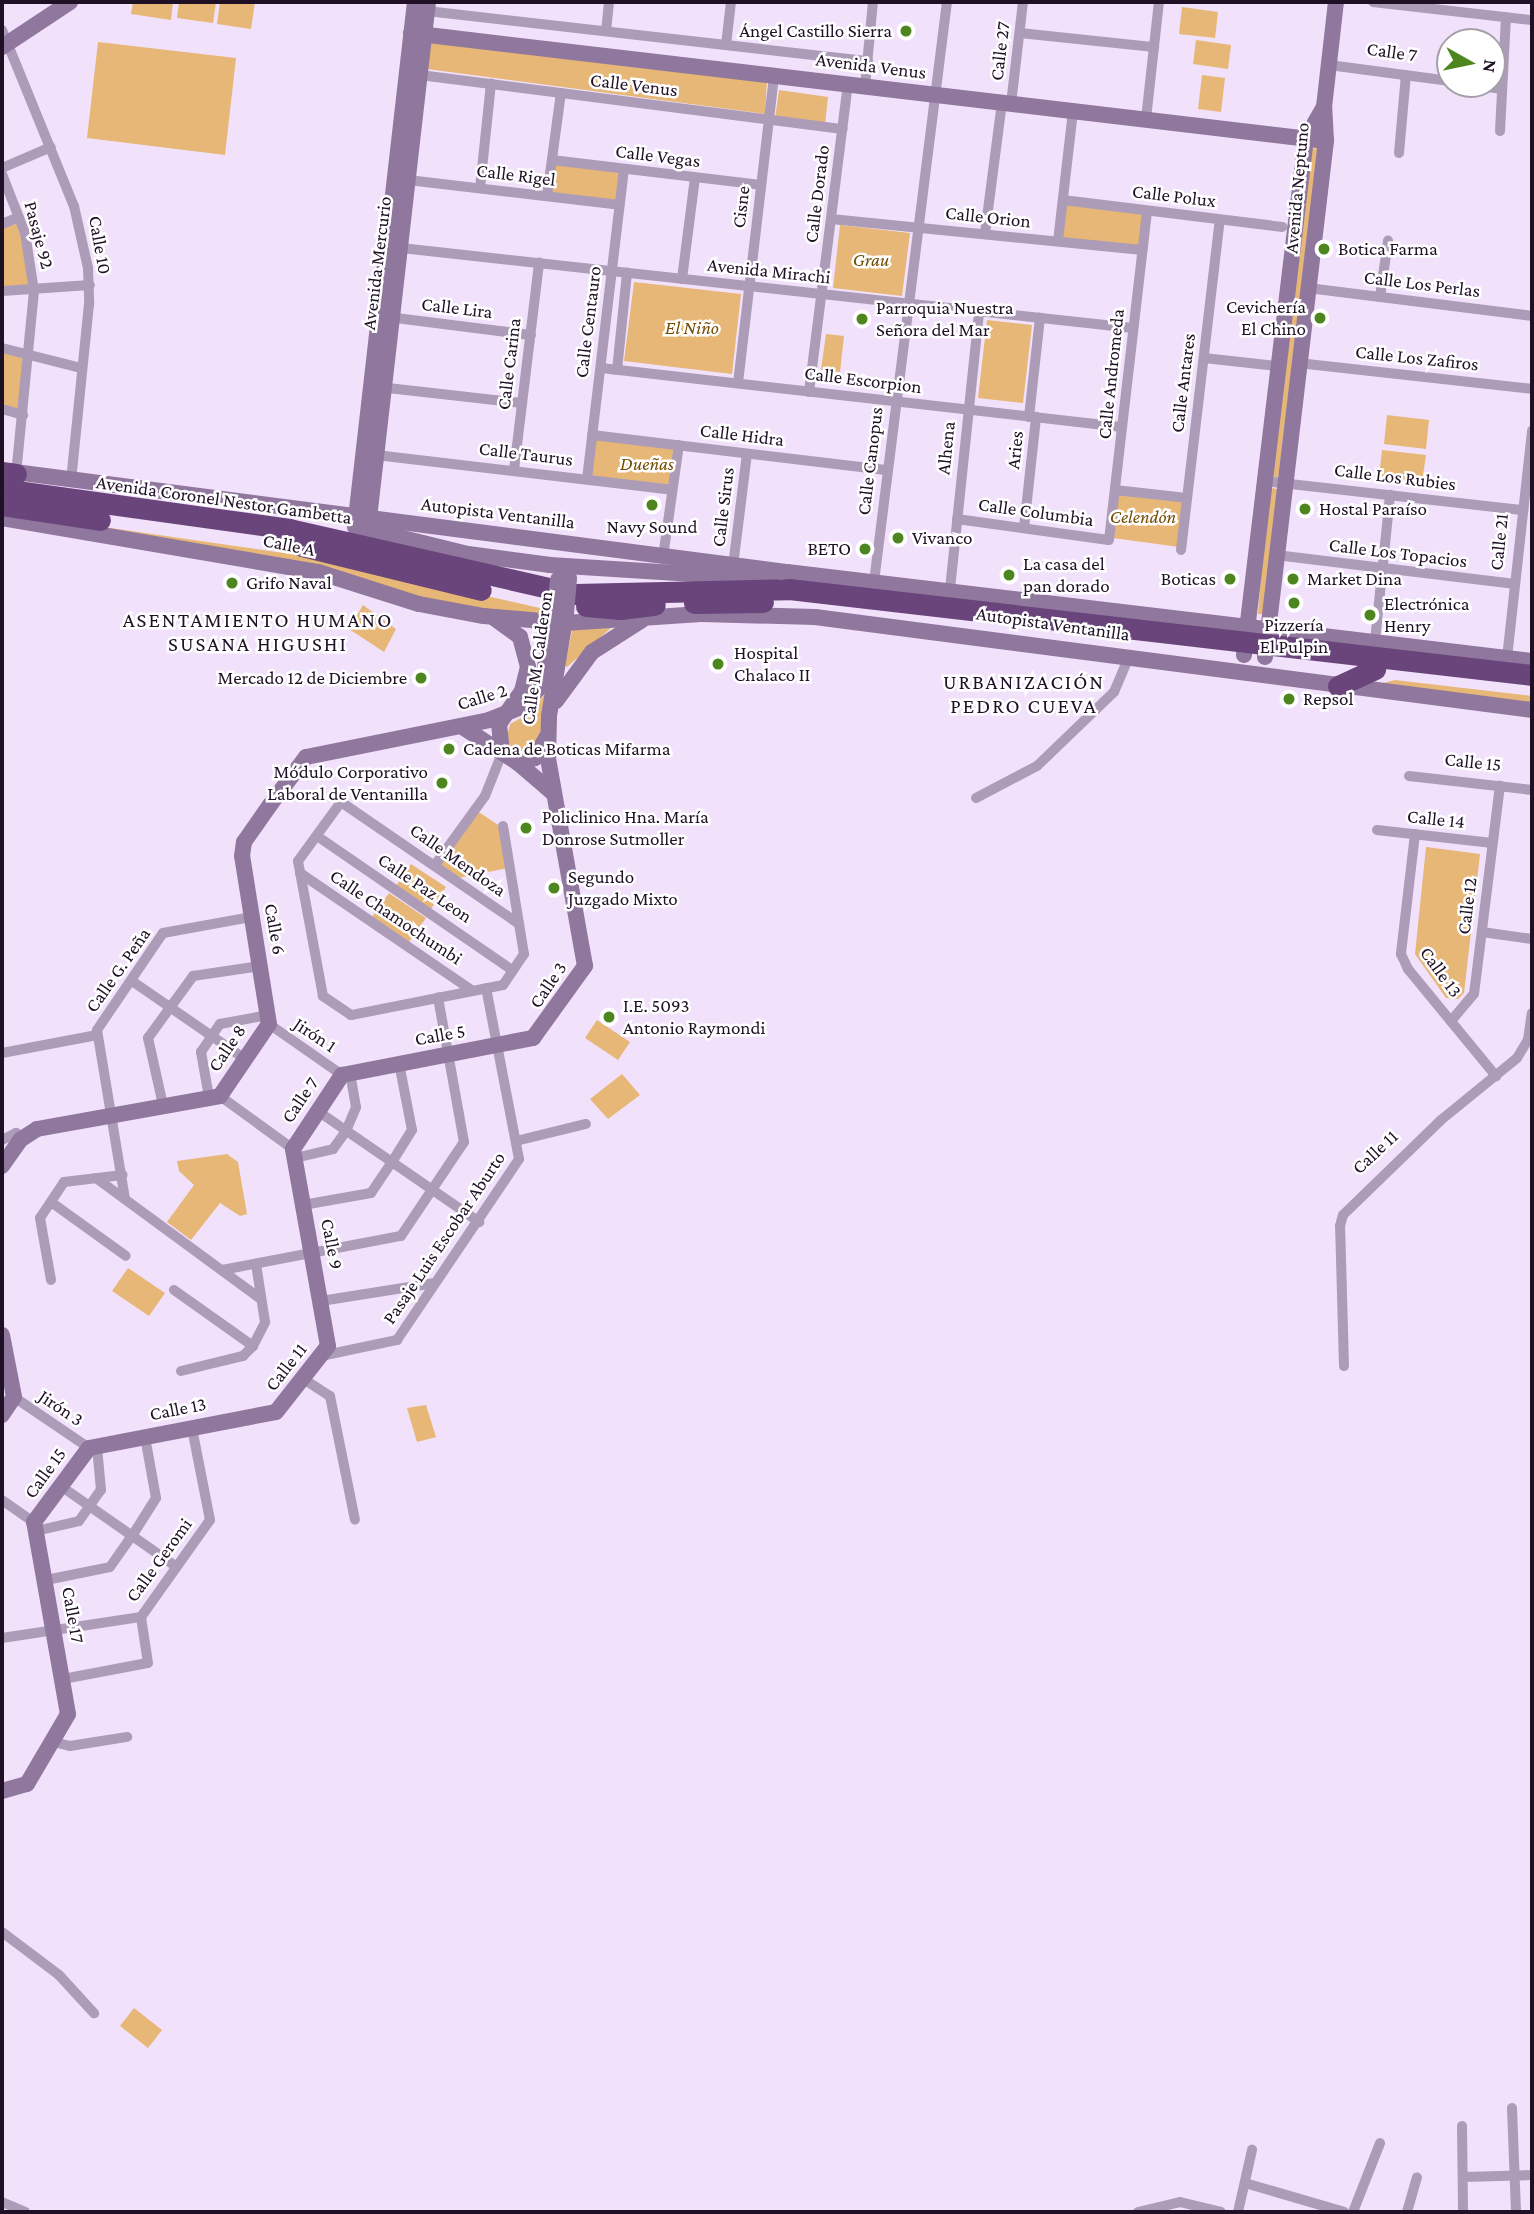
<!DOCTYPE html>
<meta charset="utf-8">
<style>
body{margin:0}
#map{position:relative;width:1534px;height:2214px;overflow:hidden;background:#f2e1fb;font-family:"Crimson Pro",serif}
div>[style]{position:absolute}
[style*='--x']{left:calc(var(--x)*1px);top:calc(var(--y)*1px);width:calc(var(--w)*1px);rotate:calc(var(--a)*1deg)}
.green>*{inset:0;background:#e6b776}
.street>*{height:10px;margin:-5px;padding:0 5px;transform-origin:5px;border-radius:5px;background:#ad9cb7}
.secondary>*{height:16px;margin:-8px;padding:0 8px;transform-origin:8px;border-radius:8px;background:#90779d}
.highway>*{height:21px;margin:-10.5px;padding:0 10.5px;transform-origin:10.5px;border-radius:10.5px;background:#69457b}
.secondary-bridge>*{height:16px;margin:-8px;padding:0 8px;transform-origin:8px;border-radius:8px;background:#90779d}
.dots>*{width:19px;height:19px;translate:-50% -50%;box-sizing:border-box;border:4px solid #fff;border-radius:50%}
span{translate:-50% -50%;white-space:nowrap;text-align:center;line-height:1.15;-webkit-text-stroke:5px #fff;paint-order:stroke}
.poi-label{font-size:19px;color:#1f1026}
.right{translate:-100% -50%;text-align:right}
.left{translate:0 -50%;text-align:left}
.street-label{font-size:19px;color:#1f1026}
.park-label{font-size:19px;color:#734b01;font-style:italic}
.neighbourhood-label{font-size:21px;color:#1f1026;letter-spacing:2px}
.frame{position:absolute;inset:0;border:4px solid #1f1026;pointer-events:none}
.north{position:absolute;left:1436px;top:28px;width:70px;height:70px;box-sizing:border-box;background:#fff;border:2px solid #a59fa8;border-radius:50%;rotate:99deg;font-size:19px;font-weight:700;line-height:28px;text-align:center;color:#1f1026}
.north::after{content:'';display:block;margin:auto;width:24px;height:32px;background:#4d851f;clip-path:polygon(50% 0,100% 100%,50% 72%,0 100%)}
</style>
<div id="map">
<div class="green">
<div style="clip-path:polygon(133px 2px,173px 2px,171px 20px,131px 14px)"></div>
<div style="clip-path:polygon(179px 2px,216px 2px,213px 23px,177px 18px)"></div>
<div style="clip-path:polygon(220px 2px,255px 2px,251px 29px,217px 24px)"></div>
<div style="clip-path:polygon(1182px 7px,1218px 12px,1215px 38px,1179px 34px)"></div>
<div style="clip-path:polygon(1196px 40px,1231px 45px,1228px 69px,1193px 64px)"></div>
<div style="clip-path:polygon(430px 41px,767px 81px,765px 114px,427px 69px)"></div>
<div style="clip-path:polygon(98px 42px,236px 58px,225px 155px,87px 138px)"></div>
<div style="clip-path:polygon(1202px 75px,1225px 78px,1221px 112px,1198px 109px)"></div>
<div style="clip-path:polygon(779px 90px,828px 97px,825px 125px,775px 119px)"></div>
<div style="clip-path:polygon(1318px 148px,1278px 479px,1271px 478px,1310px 149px)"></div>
<div style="clip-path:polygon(555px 163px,622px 172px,618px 203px,550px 194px)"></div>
<div style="clip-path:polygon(1066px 204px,1144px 213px,1140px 247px,1062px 238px)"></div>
<div style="clip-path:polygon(18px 223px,31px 287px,2px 288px,2px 229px)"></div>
<div style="clip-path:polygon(840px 225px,910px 233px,902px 296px,833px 288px)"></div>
<div style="clip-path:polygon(634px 282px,741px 294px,732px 374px,624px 361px)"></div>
<div style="clip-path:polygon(987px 320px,1032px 325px,1023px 403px,978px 398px)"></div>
<div style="clip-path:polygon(826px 334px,844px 336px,840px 372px,821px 370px)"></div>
<div style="clip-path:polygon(2px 352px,28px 360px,21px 410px,2px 405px)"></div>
<div style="clip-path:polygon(1387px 415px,1429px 420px,1426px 449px,1384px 444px)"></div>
<div style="clip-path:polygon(596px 436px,676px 445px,670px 490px,587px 479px)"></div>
<div style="clip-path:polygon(1382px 450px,1426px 455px,1422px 482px,1379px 477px)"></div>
<div style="clip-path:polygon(1274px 488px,1278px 490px,1265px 614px,1258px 614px,1268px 490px)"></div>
<div style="clip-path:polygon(1119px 489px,1185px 496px,1179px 547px,1113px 538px)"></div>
<div style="clip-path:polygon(48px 519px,319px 558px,544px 609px,545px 617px,499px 613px)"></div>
<div style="clip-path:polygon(363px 605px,396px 629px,384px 652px,349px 629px)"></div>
<div style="clip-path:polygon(612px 627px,567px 667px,565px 666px,572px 630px)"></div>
<div style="clip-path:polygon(1395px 680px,1532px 696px,1532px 704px,1372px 686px)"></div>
<div style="clip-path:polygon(550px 686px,538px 745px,518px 755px,506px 741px,510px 724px,532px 712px)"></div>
<div style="clip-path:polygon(477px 811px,503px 828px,508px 868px,458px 878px,438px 864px)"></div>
<div style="clip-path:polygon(1426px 847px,1480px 854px,1464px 993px,1458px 999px,1446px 998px,1415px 954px)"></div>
<div style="clip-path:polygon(411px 864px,446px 887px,431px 909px,396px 886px)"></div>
<div style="clip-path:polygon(389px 893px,426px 918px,409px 942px,372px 917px)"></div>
<div style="clip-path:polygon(597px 1020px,630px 1042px,618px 1060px,585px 1038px)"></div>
<div style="clip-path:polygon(622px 1074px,640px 1095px,608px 1119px,590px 1099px)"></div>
<div style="clip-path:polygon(227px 1154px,238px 1162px,247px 1214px,240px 1216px,220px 1203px,191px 1240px,167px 1222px,194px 1185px,179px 1171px,177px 1161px)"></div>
<div style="clip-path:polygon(128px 1268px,165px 1293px,149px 1316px,112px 1291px)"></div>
<div style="clip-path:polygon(426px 1405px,436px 1437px,417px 1442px,407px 1408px)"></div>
<div style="clip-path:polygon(134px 2008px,162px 2030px,148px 2048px,120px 2026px)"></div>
</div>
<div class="street">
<div style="--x:1373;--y:2;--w:160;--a:6.5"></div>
<div style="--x:427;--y:11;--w:444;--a:6.5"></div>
<div style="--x:2;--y:30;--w:190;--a:67.8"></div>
<div style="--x:74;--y:206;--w:64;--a:77.3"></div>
<div style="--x:88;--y:268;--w:36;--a:88"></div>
<div style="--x:89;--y:304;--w:177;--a:95.8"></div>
<div style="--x:606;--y:31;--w:29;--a:-84"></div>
<div style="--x:1020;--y:33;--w:135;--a:6"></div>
<div style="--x:726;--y:45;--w:43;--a:-83.4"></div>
<div style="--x:1329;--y:65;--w:122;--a:7.5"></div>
<div style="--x:420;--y:75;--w:426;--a:7.3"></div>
<div style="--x:1469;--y:84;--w:33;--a:9"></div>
<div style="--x:865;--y:86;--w:84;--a:-84.6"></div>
<div style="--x:1011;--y:104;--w:103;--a:-83.3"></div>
<div style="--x:1146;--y:119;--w:118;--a:-83.7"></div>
<div style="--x:1500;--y:131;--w:114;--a:-87"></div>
<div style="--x:1399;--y:153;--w:78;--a:-84.9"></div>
<div style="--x:552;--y:160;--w:210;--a:6.8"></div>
<div style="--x:2;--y:168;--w:53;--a:-23.2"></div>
<div style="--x:2;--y:174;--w:63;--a:68.7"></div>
<div style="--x:25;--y:233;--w:59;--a:81.2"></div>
<div style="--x:34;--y:291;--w:184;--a:95.6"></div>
<div style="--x:408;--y:180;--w:213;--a:6.7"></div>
<div style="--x:480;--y:188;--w:105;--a:-84"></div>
<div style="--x:547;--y:196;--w:104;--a:-82.3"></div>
<div style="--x:1063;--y:200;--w:221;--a:7"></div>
<div style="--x:831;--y:219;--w:313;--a:5.7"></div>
<div style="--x:2;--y:224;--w:18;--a:-22"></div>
<div style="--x:985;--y:233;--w:132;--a:-82.6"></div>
<div style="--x:1058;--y:241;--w:131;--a:-83.4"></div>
<div style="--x:401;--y:248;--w:736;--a:6.24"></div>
<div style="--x:682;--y:279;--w:102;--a:-82.7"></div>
<div style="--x:1308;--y:288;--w:226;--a:7.1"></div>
<div style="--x:2;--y:291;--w:88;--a:-3.9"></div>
<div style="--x:1380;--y:297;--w:57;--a:-81.9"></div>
<div style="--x:388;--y:317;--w:144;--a:7.2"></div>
<div style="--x:2;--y:348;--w:81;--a:14.2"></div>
<div style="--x:1204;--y:358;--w:72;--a:6.3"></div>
<div style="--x:1298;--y:363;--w:235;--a:6.3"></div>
<div style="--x:601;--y:368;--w:524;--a:6.46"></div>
<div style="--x:617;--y:370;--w:98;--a:-84.1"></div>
<div style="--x:738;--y:383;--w:309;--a:-83.3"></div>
<div style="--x:379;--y:387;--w:144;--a:6.4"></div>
<div style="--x:809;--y:392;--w:310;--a:-82.8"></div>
<div style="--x:2;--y:409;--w:22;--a:16"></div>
<div style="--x:1029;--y:417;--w:100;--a:-83.7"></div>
<div style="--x:592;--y:435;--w:296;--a:6.8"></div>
<div style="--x:376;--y:455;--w:298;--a:6.7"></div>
<div style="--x:514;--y:470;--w:209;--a:-83.1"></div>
<div style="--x:587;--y:479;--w:311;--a:-83.2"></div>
<div style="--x:1263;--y:481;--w:262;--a:6.4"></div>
<div style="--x:1115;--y:490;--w:72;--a:6.3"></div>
<div style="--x:957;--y:519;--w:153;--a:7.9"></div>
<div style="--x:1109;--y:540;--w:331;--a:-83.4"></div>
<div style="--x:1024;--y:528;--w:112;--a:-83.8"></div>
<div style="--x:1181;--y:550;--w:332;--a:-83.3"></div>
<div style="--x:1276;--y:555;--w:241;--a:6.9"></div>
<div style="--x:663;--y:557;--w:113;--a:-81.9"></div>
<div style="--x:733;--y:566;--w:113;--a:-82.9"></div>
<div style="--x:874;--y:582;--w:585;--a:-82.83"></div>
<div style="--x:950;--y:589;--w:280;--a:-84"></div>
<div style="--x:1375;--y:641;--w:147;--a:-84.1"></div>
<div style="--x:1507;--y:658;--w:229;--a:-83.7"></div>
<div style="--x:1409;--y:776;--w:124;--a:6.5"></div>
<div style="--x:976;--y:798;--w:69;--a:-27.7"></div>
<div style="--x:1037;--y:766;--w:107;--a:-43.9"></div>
<div style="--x:1114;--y:692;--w:38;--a:-67"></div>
<div style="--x:503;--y:826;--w:130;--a:80.7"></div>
<div style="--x:524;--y:954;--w:37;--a:124"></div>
<div style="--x:503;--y:985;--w:155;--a:168.8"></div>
<div style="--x:351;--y:1015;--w:34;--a:-146"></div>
<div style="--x:323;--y:996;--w:137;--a:-100.5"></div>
<div style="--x:298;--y:861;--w:73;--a:-53.9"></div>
<div style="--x:341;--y:802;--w:216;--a:34.4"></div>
<div style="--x:1377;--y:830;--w:116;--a:6.4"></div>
<div style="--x:1415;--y:834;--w:121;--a:96.7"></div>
<div style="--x:1401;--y:954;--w:17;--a:65"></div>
<div style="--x:1408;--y:969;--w:139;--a:50.6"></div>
<div style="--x:317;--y:836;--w:237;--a:34.5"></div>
<div style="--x:435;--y:865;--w:85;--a:-54.1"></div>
<div style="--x:485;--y:796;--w:46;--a:-68.4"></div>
<div style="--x:300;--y:873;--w:209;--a:34.3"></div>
<div style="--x:1482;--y:932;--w:50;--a:8"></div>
<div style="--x:132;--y:981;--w:134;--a:34.6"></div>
<div style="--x:1451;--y:1021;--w:35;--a:-50"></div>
<div style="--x:1474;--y:994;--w:210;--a:-82.9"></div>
<div style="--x:269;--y:1024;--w:89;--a:34.9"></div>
<div style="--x:2;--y:1053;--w:97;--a:-10.7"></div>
<div style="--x:220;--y:1096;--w:90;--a:36"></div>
<div style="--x:209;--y:1097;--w:46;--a:-100.1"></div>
<div style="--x:201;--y:1052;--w:34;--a:-56"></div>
<div style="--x:220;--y:1024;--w:49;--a:-10.6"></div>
<div style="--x:163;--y:1105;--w:69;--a:-102.6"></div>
<div style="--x:148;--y:1038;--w:77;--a:-54"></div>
<div style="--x:193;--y:976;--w:68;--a:-8.5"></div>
<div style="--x:322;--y:1114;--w:191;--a:34.5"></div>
<div style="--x:2;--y:1140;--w:16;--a:-27"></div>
<div style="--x:16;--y:1133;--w:8;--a:60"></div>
<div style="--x:516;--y:1141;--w:72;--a:-13.7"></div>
<div style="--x:295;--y:1158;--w:39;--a:-13"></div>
<div style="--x:333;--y:1149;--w:22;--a:-54"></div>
<div style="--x:346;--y:1131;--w:26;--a:-67"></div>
<div style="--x:356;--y:1107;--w:35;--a:-100"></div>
<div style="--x:96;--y:1178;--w:205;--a:36.3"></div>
<div style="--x:125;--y:1199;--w:171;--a:-99.4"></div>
<div style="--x:97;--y:1030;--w:117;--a:-55.8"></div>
<div style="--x:163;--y:933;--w:89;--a:-10.3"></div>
<div style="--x:51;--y:1202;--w:92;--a:35.8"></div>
<div style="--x:303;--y:1205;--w:69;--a:-10"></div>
<div style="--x:371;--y:1193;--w:37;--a:-56"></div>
<div style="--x:392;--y:1162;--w:38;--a:-58"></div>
<div style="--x:412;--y:1130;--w:63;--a:-101"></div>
<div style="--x:400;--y:1068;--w:6;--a:-141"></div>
<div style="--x:222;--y:1270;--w:182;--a:-10.8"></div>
<div style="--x:401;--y:1236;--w:113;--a:-56.2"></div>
<div style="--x:464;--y:1142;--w:147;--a:-100.2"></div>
<div style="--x:51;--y:1280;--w:63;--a:-100.1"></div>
<div style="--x:40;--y:1218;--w:43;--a:-56.3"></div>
<div style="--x:64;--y:1182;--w:59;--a:-6.8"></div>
<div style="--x:174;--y:1290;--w:97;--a:35.3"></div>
<div style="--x:321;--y:1301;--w:115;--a:-9"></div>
<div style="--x:321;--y:1356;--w:78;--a:-11.9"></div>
<div style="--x:397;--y:1340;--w:218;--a:-56"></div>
<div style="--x:519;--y:1159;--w:174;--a:-100.9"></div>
<div style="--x:1344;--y:1366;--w:140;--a:-91.6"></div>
<div style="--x:1340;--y:1226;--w:11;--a:-75"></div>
<div style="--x:1343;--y:1215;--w:136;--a:-44.1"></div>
<div style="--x:1441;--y:1120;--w:98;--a:-39.2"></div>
<div style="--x:1517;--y:1058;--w:21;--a:-59"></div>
<div style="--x:1528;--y:1040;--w:27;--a:-82"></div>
<div style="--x:181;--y:1371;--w:64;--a:-13.6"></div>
<div style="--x:243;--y:1356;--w:14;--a:-45"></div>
<div style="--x:253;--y:1346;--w:27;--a:-63"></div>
<div style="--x:265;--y:1322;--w:59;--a:-98.8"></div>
<div style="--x:302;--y:1378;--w:33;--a:33"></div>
<div style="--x:330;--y:1396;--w:126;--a:78.6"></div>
<div style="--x:14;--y:1397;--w:91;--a:34.2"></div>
<div style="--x:65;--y:1489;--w:136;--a:34.9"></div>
<div style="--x:2;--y:1500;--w:39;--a:35"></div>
<div style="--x:36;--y:1531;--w:44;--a:-13.1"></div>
<div style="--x:79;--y:1521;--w:38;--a:-55"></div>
<div style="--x:101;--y:1490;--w:43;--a:-95.3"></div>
<div style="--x:51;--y:1579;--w:60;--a:-11.5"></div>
<div style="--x:110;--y:1567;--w:38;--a:-55"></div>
<div style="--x:132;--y:1536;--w:45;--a:-57.7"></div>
<div style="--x:156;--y:1498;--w:62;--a:-100.2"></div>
<div style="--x:2;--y:1638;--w:141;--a:-8.6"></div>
<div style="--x:141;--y:1617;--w:119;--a:-54.6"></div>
<div style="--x:210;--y:1520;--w:94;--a:-101.1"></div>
<div style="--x:63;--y:1679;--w:86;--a:-10.7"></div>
<div style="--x:148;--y:1663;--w:47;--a:-98.7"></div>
<div style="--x:53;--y:1742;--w:17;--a:13"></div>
<div style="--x:70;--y:1746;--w:58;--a:-9"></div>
<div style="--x:2;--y:1932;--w:71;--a:37"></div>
<div style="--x:59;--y:1975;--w:52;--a:47.4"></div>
<div style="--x:1512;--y:2108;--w:104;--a:87.8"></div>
<div style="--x:1462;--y:2126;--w:86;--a:89.3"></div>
<div style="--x:1463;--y:2177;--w:69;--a:-1.7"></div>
<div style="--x:1245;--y:2183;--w:103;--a:16.3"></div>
<div style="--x:2;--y:2202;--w:25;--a:23"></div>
<div style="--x:1138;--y:2212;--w:43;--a:-13.4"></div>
<div style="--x:1180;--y:2202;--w:42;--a:13.7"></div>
<div style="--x:1238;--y:2212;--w:64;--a:-77.3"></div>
<div style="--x:1353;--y:2212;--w:74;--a:-68.6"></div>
<div style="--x:1407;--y:2212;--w:36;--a:-74"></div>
</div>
<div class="secondary">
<div style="--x:411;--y:33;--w:921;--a:6.73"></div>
<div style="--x:2;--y:47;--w:82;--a:-33.5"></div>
<div style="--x:7;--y:471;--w:787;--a:7.38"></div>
<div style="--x:787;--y:572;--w:750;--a:6.81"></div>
<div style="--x:2;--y:518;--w:321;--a:9.7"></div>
<div style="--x:318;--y:572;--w:106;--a:17.6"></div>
<div style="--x:419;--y:604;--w:66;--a:10.5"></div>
<div style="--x:484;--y:616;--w:81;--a:4.9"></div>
<div style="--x:565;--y:623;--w:136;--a:-3.8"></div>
<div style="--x:701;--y:614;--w:114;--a:1.5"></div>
<div style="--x:815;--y:617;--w:723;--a:7.39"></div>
<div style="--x:355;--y:527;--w:528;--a:-83.48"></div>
<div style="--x:358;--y:527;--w:113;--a:13.8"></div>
<div style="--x:468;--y:554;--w:83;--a:7.6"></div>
<div style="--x:550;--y:565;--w:222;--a:3.6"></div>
<div style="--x:368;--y:527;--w:528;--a:-83.48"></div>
<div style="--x:494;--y:618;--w:32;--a:36"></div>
<div style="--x:520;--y:637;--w:31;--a:75"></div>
<div style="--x:528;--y:667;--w:25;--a:104"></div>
<div style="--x:522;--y:691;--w:40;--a:124.9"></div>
<div style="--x:499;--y:724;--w:29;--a:84"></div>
<div style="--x:1244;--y:655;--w:521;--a:-83.16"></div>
<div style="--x:1306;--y:138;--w:36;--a:-60"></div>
<div style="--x:1265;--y:657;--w:520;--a:-83.26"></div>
<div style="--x:1326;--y:141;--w:34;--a:-93"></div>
<div style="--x:1324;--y:107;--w:106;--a:-83.5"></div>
<div style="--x:556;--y:701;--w:61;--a:-53.7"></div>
<div style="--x:592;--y:652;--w:59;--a:-32.6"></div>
<div style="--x:461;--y:726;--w:68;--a:33"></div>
<div style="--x:518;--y:763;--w:46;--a:40.6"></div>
<div style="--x:518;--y:763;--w:18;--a:-16"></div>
<div style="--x:535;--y:758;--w:25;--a:-61"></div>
<div style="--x:2;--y:1166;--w:32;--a:-55"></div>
<div style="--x:20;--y:1140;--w:20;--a:-33"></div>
<div style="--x:37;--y:1129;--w:186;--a:-10.2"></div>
<div style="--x:220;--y:1096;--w:87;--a:-55.8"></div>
<div style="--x:269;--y:1024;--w:170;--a:-99.1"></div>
<div style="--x:242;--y:856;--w:14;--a:-82"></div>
<div style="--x:244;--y:842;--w:45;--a:-54.9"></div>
<div style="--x:270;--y:805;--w:60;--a:-53.1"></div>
<div style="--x:306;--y:757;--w:187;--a:-11.4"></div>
<div style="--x:489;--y:720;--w:35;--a:-22"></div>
<div style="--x:522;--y:707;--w:28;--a:-48"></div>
<div style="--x:541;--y:686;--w:59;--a:-78.3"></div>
<div style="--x:2;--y:1335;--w:63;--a:79"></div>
<div style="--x:14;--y:1397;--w:22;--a:124"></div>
<div style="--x:2;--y:1791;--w:26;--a:-16"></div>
<div style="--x:27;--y:1784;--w:81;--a:-59.6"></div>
<div style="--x:68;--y:1714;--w:195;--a:-100"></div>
<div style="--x:34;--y:1522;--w:92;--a:-53.4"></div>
<div style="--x:89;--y:1448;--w:190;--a:-10.9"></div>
<div style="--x:276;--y:1412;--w:84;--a:-51.8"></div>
<div style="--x:328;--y:1346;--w:200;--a:-100.1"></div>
<div style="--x:293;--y:1149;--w:89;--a:-56.5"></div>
<div style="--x:342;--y:1075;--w:195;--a:-11"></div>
<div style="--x:533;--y:1038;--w:89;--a:-54.2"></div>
<div style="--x:585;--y:966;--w:211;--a:-100.1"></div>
<div style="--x:548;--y:758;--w:42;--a:-88.6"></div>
<div style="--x:549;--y:716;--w:104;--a:-80.6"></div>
</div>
<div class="highway">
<div style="--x:2;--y:472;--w:14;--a:8"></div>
<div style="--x:2;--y:489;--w:290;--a:7.9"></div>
<div style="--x:289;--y:529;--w:293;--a:12.8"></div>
<div style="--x:575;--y:594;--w:214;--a:-1.3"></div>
<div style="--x:789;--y:589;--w:748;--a:6.6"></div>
<div style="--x:2;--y:505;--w:99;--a:8.7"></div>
<div style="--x:302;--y:546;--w:184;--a:13.8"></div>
<div style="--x:694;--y:603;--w:69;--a:-0.8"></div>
<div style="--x:586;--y:606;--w:34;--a:5"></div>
<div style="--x:620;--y:609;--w:35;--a:-7"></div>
<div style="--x:1338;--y:686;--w:41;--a:-24.7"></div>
</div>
<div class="secondary-bridge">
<div style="--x:554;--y:613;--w:34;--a:-83"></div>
<div style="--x:566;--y:613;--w:35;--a:-85"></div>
</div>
<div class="dots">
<div style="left:906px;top:31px;background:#4d851f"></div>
<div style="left:1324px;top:249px;background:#4d851f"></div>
<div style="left:1320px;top:318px;background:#4d851f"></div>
<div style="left:862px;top:319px;background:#4d851f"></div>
<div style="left:652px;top:505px;background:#4d851f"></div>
<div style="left:1305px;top:509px;background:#4d851f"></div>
<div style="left:898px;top:538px;background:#4d851f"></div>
<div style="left:865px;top:549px;background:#4d851f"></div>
<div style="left:1009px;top:575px;background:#4d851f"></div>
<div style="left:1230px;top:579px;background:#4d851f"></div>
<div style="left:1293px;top:579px;background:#4d851f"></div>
<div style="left:232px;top:583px;background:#4d851f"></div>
<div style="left:1294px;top:603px;background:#4d851f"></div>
<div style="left:1370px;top:615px;background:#4d851f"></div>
<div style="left:718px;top:664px;background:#4d851f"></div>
<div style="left:421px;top:678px;background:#4d851f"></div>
<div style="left:1289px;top:699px;background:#4d851f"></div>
<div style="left:449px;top:749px;background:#4d851f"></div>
<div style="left:442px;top:783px;background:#4d851f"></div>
<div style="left:526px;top:828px;background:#4d851f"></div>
<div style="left:554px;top:888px;background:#4d851f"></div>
<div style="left:609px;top:1017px;background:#4d851f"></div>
</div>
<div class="poi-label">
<span class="right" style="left:892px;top:31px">Ángel Castillo Sierra</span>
<span class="left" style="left:1338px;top:249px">Botica Farma</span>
<span class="right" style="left:1306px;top:318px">Cevichería<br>El Chino</span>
<span class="left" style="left:876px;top:319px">Parroquia Nuestra<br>Señora del Mar</span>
<span class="left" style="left:1319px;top:509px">Hostal Paraíso</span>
<span style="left:652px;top:527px">Navy Sound</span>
<span class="left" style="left:912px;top:538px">Vivanco</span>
<span class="right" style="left:851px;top:549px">BETO</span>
<span class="left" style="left:1023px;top:575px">La casa del<br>pan dorado</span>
<span class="right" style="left:1216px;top:579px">Boticas</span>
<span class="left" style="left:1307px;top:579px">Market Dina</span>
<span class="left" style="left:246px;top:583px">Grifo Naval</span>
<span class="left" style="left:1384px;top:615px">Electrónica<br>Henry</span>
<span style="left:1294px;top:636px">Pizzería<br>El Pulpin</span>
<span class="left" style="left:734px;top:664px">Hospital<br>Chalaco II</span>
<span class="right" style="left:407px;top:678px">Mercado 12 de Diciembre</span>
<span class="left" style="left:1303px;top:699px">Repsol</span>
<span class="left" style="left:463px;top:749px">Cadena de Boticas Mifarma</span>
<span class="right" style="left:428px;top:783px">Módulo Corporativo<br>Laboral de Ventanilla</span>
<span class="left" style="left:542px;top:828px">Policlinico Hna. María<br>Donrose Sutmoller</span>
<span class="left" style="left:568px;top:888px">Segundo<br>Juzgado Mixto</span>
<span class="left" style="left:623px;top:1017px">I.E. 5093<br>Antonio Raymondi</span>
</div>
<div class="street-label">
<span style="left:1000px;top:51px;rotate:-83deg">Calle 27</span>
<span style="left:1392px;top:52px;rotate:8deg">Calle 7</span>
<span style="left:871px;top:66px;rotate:7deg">Avenida Venus</span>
<span style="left:634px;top:85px;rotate:7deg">Calle Venus</span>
<span style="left:658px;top:156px;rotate:7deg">Calle Vegas</span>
<span style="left:516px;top:175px;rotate:7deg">Calle Rigel</span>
<span style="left:1297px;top:188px;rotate:-85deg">Avenida Neptuno</span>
<span style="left:817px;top:194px;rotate:-83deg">Calle Dorado</span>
<span style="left:1174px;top:196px;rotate:7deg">Calle Polux</span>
<span style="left:741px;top:207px;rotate:-83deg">Cisne</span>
<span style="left:988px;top:217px;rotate:6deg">Calle Orion</span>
<span style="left:39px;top:235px;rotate:75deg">Pasaje 92</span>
<span style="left:100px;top:245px;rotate:80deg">Calle 10</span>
<span style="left:377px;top:263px;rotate:-83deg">Avenida Mercurio</span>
<span style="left:769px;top:271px;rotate:6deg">Avenida Mirachi</span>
<span style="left:1422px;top:284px;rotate:7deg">Calle Los Perlas</span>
<span style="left:457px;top:308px;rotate:7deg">Calle Lira</span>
<span style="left:588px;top:322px;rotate:-83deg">Calle Centauro</span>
<span style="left:1417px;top:358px;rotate:6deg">Calle Los Zafiros</span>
<span style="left:509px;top:364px;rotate:-83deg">Calle Carina</span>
<span style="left:1111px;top:374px;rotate:-84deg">Calle Andromeda</span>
<span style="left:863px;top:380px;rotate:7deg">Calle Escorpion</span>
<span style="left:1183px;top:383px;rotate:-83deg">Calle Antares</span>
<span style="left:742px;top:435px;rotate:7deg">Calle Hidra</span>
<span style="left:946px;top:448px;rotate:-84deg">Alhena</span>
<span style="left:1015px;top:450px;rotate:-84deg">Aries</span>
<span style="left:526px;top:454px;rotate:7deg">Calle Taurus</span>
<span style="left:870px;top:461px;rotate:-83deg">Calle Canopus</span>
<span style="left:1395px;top:477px;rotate:7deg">Calle Los Rubies</span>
<span style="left:224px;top:500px;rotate:8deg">Avenida Coronel Nestor Gambetta</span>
<span style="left:723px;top:507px;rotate:-83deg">Calle Sirus</span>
<span style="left:1036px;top:512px;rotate:8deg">Calle Columbia</span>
<span style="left:498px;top:513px;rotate:7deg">Autopista Ventanilla</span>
<span style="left:1499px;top:542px;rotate:-84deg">Calle 21</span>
<span style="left:289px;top:545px;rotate:11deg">Calle A</span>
<span style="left:1398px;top:553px;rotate:7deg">Calle Los Topacios</span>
<span style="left:1053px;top:624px;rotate:8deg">Autopista Ventanilla</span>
<span style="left:537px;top:658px;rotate:-82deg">Calle M. Calderon</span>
<span style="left:482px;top:697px;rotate:-17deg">Calle 2</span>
<span style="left:1473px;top:762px;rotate:6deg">Calle 15</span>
<span style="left:1436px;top:819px;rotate:6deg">Calle 14</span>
<span style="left:458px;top:860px;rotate:35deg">Calle Mendoza</span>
<span style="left:425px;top:888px;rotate:34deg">Calle Paz Leon</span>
<span style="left:1467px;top:906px;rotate:-83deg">Calle 12</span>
<span style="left:396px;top:917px;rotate:34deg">Calle Chamochumbi</span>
<span style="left:275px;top:929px;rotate:80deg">Calle 6</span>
<span style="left:118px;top:970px;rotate:-55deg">Calle G. Peña</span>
<span style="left:1441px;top:972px;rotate:54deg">Calle 13</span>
<span style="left:548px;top:985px;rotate:-56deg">Calle 3</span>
<span style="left:315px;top:1035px;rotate:34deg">Jirón 1</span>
<span style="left:440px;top:1035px;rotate:-10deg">Calle 5</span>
<span style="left:227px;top:1048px;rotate:-56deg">Calle 8</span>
<span style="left:300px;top:1100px;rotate:-56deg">Calle 7</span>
<span style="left:1375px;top:1152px;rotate:-43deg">Calle 11</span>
<span style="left:444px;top:1238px;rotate:-56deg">Pasaje Luis Escobar Aburto</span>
<span style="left:332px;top:1244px;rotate:79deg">Calle 9</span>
<span style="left:286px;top:1367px;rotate:-52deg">Calle 11</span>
<span style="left:61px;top:1408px;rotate:34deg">Jirón 3</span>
<span style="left:178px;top:1409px;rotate:-11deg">Calle 13</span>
<span style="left:45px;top:1473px;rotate:-54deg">Calle 15</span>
<span style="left:159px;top:1560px;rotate:-54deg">Calle Geromi</span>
<span style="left:73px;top:1615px;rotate:80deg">Calle 17</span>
</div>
<div class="park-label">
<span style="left:871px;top:260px">Grau</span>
<span style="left:692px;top:328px">El Niño</span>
<span style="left:647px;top:464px">Dueñas</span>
<span style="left:1143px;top:517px">Celendón</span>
</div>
<div class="neighbourhood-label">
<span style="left:258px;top:632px">ASENTAMIENTO HUMANO<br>SUSANA HIGUSHI</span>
<span style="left:1024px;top:694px">URBANIZACIÓN<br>PEDRO CUEVA</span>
</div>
<div class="frame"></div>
<div class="north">N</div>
</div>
